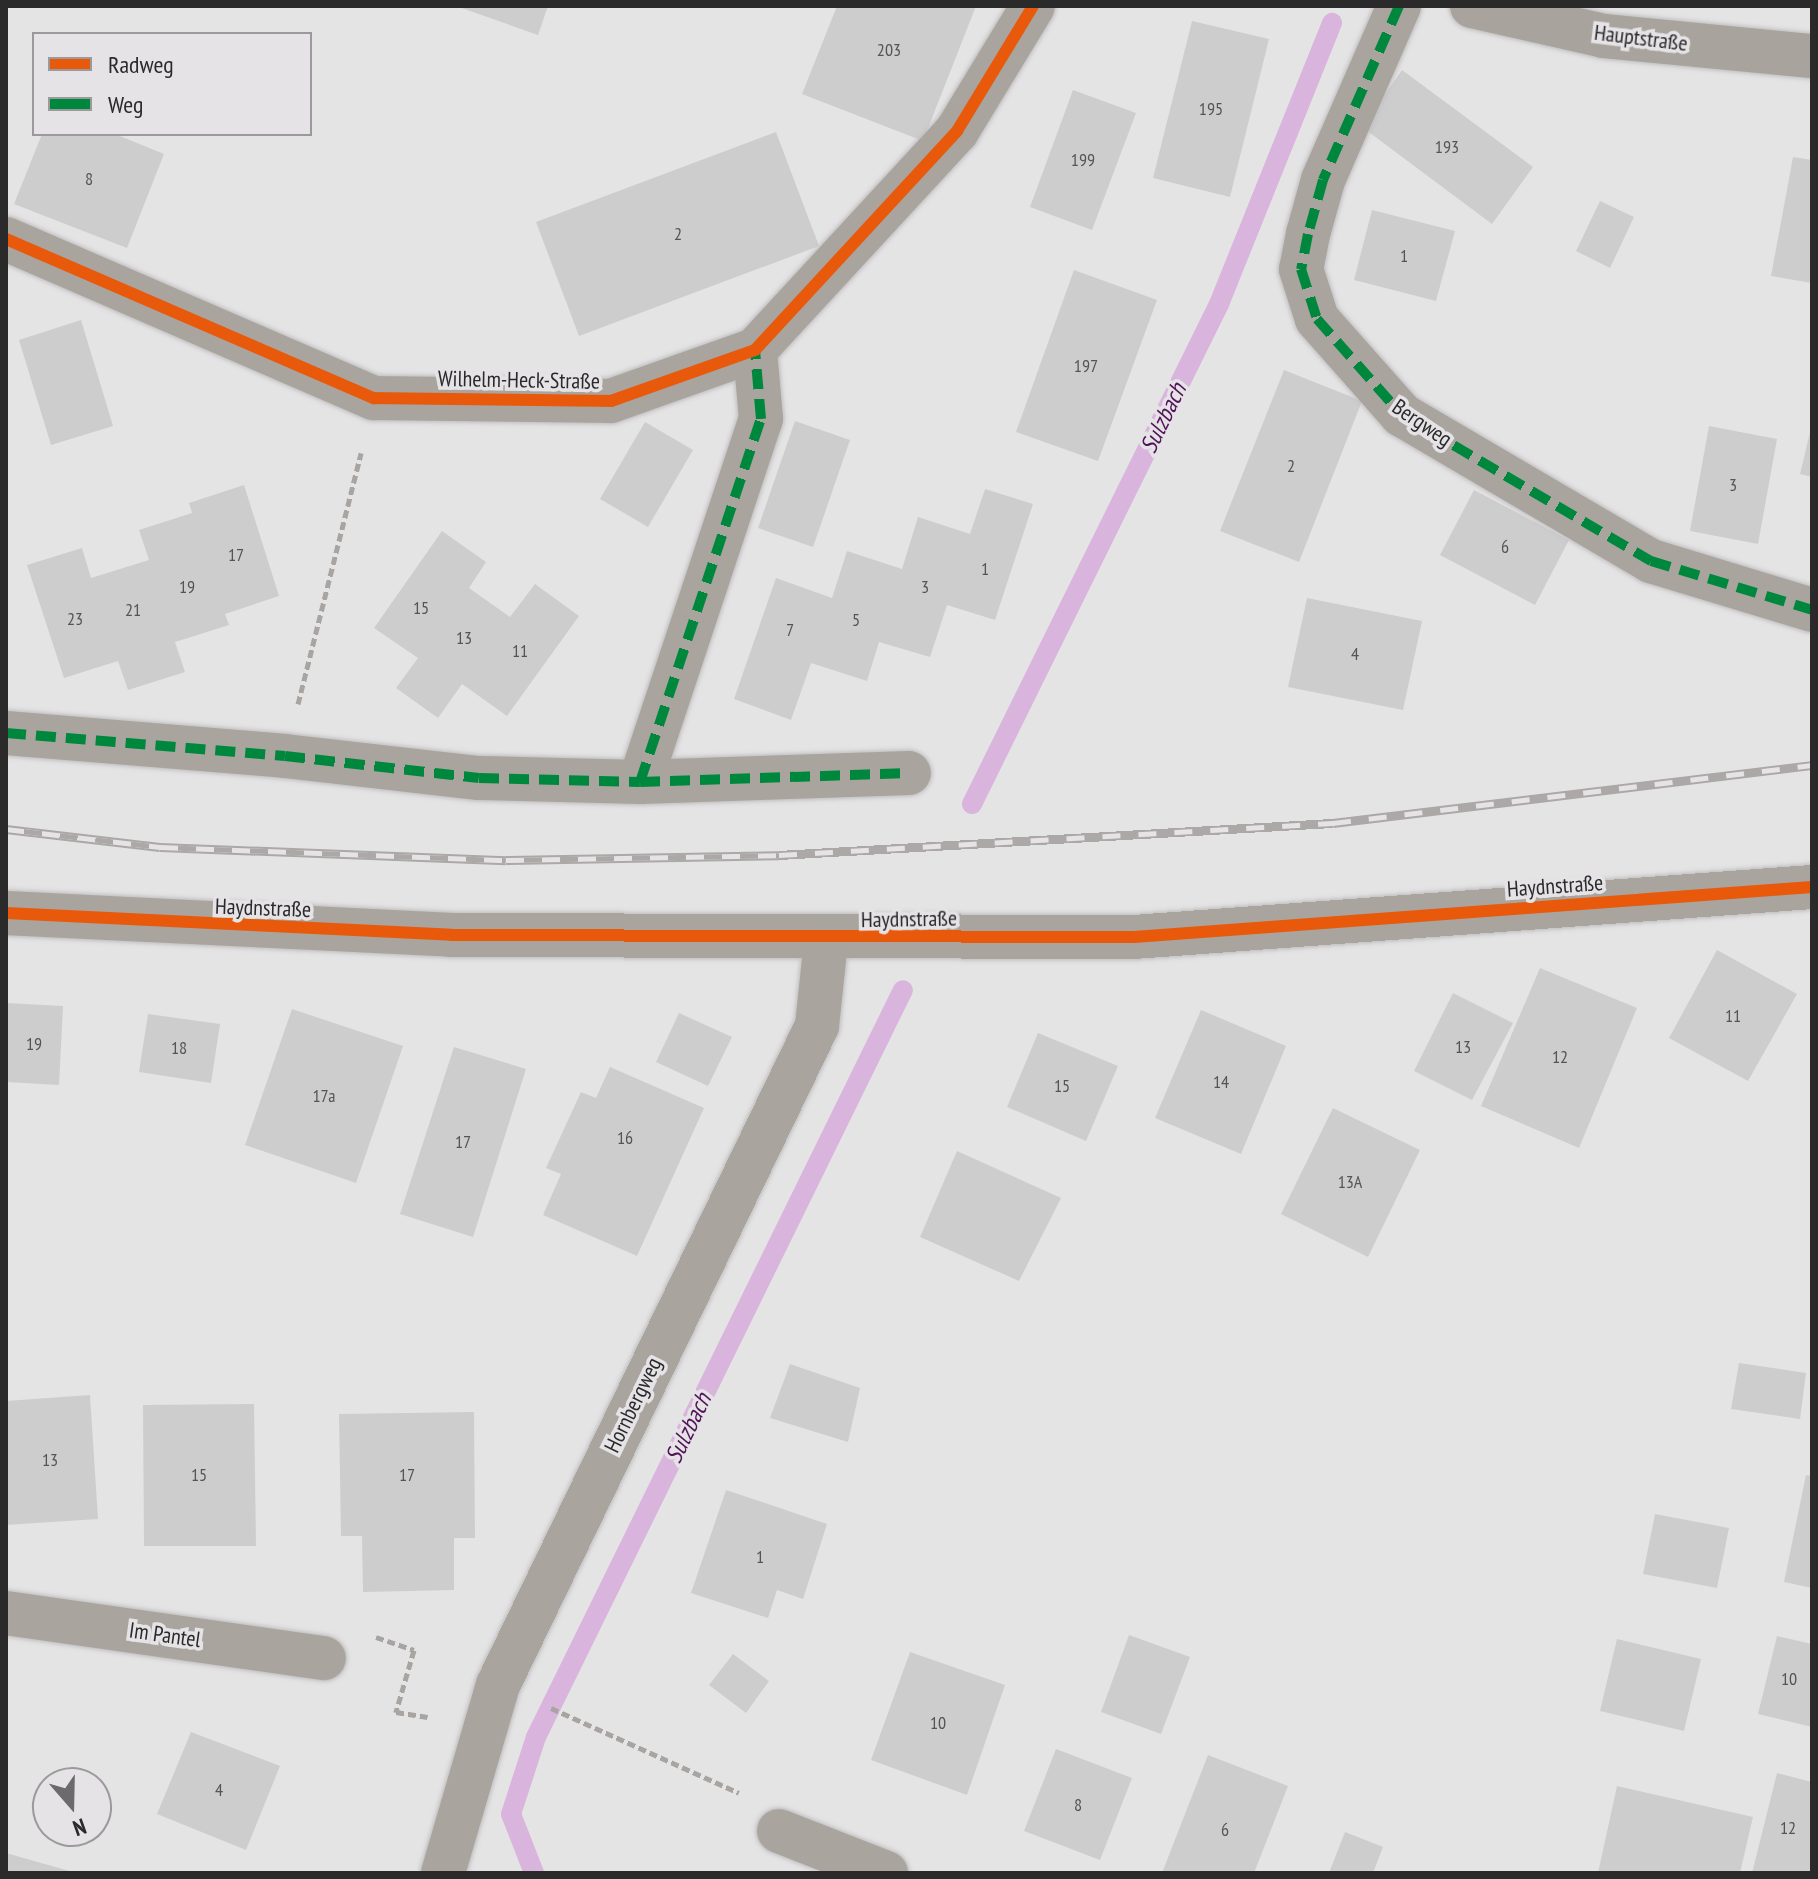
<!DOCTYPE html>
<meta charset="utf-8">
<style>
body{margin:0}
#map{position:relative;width:1818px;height:1879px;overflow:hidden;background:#e5e4e5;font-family:"PT Sans Narrow",sans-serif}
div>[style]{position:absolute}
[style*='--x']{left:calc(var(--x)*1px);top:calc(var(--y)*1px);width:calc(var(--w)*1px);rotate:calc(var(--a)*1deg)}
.stream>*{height:20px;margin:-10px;padding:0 10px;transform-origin:10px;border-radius:10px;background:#d9b4dd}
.building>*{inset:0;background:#cecdce}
.path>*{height:5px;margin-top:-2.5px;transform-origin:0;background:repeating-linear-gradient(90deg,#a7a4a1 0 8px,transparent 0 12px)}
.roads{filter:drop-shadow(0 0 2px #c0bfc0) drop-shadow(0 0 2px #c0bfc0)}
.street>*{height:44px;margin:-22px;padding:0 22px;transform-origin:22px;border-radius:22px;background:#a9a49e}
.secondary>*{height:44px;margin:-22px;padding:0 22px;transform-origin:22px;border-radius:22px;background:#a8a49d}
.rail>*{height:9px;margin-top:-4.5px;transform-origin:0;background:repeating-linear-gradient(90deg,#e5e3e6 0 18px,#aba8a7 0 36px);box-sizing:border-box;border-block:2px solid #aba8a7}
.quiet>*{height:10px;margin-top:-5px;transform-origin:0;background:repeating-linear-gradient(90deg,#00873e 0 20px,transparent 0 30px)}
.cycleway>*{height:12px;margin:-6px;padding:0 6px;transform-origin:6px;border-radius:6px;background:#e8590c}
span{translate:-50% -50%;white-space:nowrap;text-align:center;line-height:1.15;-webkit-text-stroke:7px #e5e3e6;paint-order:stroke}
.number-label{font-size:18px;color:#545454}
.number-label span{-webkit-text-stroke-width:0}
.street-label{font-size:22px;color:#2b2a2b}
.water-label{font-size:24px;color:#511458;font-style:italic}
.frame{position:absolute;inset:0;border:8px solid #2b2a2b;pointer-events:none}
.legend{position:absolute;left:32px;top:32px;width:280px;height:104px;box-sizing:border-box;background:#e5e3e6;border:2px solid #9b999b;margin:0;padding:10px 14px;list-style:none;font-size:24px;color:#2b2a2b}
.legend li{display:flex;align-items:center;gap:16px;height:40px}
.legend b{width:40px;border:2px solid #9b999b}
.north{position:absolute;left:32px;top:1767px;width:80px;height:80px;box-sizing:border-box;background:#e5e3e6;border:2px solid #9b999b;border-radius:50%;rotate:160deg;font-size:22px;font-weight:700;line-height:32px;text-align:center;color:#2b2a2b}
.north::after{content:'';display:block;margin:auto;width:28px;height:36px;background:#6c6b6c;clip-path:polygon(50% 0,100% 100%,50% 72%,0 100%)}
</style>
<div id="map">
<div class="stream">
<div style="--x:972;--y:804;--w:558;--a:-63.71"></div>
<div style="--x:1219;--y:304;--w:303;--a:-68.1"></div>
<div style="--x:534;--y:1873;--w:63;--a:-111.3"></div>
<div style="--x:511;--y:1814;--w:81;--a:-72"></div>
<div style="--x:536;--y:1737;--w:832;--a:-63.84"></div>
</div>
<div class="building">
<div style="clip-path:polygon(456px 6px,548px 6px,538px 35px)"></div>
<div style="clip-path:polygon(837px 6px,976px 6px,923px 141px,802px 94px)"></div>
<div style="clip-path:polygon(1192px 21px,1269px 39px,1230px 197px,1153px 178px)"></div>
<div style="clip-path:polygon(1402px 70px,1533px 167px,1492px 224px,1362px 127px)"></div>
<div style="clip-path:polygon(1073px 90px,1136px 113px,1092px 230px,1030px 207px)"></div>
<div style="clip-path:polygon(776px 132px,819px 246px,579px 336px,536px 222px)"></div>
<div style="clip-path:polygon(42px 134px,115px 134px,164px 154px,127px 248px,14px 204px)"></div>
<div style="clip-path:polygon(1793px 157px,1812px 160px,1812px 283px,1771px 276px)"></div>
<div style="clip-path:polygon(1600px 201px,1634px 217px,1610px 268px,1576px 251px)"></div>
<div style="clip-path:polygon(1372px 210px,1455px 231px,1436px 301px,1354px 280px)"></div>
<div style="clip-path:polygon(1074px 270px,1157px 300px,1098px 461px,1016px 432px)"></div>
<div style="clip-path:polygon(81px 320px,113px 426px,51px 445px,19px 340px)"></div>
<div style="clip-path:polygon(1284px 370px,1362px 401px,1299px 562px,1220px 531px)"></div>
<div style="clip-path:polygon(795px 421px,850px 440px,813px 547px,758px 528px)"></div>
<div style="clip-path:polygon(645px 422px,693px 450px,648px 527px,600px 499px)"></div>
<div style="clip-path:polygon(1709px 426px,1777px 439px,1758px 544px,1690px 531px)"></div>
<div style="clip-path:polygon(1811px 428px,1812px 429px,1812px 477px,1800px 474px)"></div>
<div style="clip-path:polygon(244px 485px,279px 596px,225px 614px,229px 625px,175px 642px,185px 672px,128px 690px,118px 661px,64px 678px,27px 565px,82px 548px,91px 578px,149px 560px,139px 530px,192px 513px,189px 503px)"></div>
<div style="clip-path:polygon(985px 489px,1033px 504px,995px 620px,947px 605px,930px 657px,879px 642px,867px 681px,811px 663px,791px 720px,734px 699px,776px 578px,832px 598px,847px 551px,902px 569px,918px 517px,970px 534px)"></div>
<div style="clip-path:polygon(1474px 490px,1569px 540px,1535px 605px,1440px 555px)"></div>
<div style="clip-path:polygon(442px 531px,486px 562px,469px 588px,510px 617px,535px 584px,579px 616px,507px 716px,462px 684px,438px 718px,396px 688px,418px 658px,374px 628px)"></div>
<div style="clip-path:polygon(1307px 598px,1422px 621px,1403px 710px,1288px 687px)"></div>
<div style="clip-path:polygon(1717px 950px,1797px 994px,1748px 1081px,1669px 1038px)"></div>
<div style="clip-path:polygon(1540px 968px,1637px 1008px,1579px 1148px,1481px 1106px)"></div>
<div style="clip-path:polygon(1453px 993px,1513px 1023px,1472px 1100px,1414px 1071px)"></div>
<div style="clip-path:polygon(6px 1003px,63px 1006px,59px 1085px,6px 1082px)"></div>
<div style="clip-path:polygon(292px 1009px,403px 1046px,356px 1183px,245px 1145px)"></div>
<div style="clip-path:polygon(1201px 1010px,1286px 1046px,1241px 1154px,1155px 1118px)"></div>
<div style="clip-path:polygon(679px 1013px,732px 1037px,708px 1086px,656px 1062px)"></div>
<div style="clip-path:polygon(148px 1014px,220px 1024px,211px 1083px,139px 1072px)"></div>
<div style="clip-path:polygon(1038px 1033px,1118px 1066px,1086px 1141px,1007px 1107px)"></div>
<div style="clip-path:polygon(454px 1047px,526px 1069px,473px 1237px,400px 1214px)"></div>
<div style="clip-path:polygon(610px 1067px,704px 1108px,637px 1256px,543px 1215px,561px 1174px,546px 1168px,581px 1092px,596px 1098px)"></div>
<div style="clip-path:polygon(1333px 1108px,1420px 1150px,1368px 1257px,1281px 1214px)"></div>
<div style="clip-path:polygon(957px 1151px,1061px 1198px,1019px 1281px,920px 1237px)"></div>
<div style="clip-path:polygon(1739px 1363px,1806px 1373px,1800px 1419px,1731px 1409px)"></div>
<div style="clip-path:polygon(790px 1364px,860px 1388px,848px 1442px,770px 1418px)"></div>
<div style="clip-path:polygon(90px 1395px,98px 1519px,6px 1525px,6px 1401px)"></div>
<div style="clip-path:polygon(254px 1404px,256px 1546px,144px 1546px,143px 1405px)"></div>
<div style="clip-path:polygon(474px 1412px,475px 1538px,454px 1538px,454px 1590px,363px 1592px,362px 1536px,341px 1536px,339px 1414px)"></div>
<div style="clip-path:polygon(1806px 1475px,1812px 1476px,1812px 1588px,1784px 1582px)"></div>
<div style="clip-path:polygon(726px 1490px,827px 1524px,803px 1599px,777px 1590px,768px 1618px,691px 1593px)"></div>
<div style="clip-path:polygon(1655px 1514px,1729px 1528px,1717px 1588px,1643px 1574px)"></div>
<div style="clip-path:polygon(1129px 1635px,1190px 1657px,1161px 1734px,1101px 1712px)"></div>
<div style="clip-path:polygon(1777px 1636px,1812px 1644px,1812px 1727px,1758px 1714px)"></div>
<div style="clip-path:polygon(1617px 1639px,1701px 1659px,1684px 1731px,1600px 1711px)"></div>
<div style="clip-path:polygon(910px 1652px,1005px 1685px,967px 1795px,871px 1760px)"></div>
<div style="clip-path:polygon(733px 1654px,769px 1681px,746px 1713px,709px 1685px)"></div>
<div style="clip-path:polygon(191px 1732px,280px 1766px,246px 1850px,157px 1814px)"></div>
<div style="clip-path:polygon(1056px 1749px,1132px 1778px,1100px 1860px,1024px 1831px)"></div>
<div style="clip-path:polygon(1208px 1755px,1288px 1786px,1254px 1873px,1162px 1873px)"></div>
<div style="clip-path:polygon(1777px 1773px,1812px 1782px,1812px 1873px,1752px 1873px)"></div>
<div style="clip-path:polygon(1617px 1786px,1753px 1817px,1740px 1873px,1598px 1873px)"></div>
<div style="clip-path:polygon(1345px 1832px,1383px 1847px,1373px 1873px,1329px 1873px)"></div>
<div style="clip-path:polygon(6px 1853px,73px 1872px,73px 1873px,6px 1873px)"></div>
</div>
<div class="path">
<div style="--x:298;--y:704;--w:259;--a:-75.9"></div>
<div style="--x:376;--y:1637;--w:40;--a:18.9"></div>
<div style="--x:414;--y:1650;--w:65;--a:106.2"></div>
<div style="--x:396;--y:1712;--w:32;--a:9"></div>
<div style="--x:551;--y:1708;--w:206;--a:24.3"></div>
</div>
<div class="roads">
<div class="street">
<div style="--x:1399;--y:6;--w:190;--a:113.6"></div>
<div style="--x:1323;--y:180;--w:56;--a:105.5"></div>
<div style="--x:1308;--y:234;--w:36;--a:101"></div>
<div style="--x:1301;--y:269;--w:52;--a:72.3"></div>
<div style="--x:1317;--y:319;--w:128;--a:48.5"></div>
<div style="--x:1402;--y:415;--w:289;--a:30.4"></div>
<div style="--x:1651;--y:561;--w:168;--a:16.9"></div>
<div style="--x:6;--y:239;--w:401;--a:23.4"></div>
<div style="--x:374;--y:398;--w:237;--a:0.7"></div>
<div style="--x:611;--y:401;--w:153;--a:-19.5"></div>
<div style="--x:755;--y:350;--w:298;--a:-47.3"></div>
<div style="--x:957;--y:131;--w:146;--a:-58.7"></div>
<div style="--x:6;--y:733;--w:280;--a:4.7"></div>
<div style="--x:285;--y:756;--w:195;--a:6.5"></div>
<div style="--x:479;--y:778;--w:161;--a:1.4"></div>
<div style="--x:640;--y:782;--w:269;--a:-1.9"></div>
<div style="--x:640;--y:782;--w:383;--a:-71.6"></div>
<div style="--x:761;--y:419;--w:69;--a:-95"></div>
<div style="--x:6;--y:913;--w:446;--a:2.8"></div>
<div style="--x:451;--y:935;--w:683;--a:0.17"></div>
<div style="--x:1134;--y:937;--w:680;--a:-4.22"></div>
<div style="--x:6;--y:1613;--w:321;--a:8.1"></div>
<div style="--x:779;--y:1831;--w:115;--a:21.4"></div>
<div style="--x:443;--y:1873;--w:196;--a:-73.7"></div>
<div style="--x:498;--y:1685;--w:732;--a:-64.17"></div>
<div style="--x:817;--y:1026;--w:86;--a:-84"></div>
</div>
<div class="secondary">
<div style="--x:1472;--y:6;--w:135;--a:12.8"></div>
<div style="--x:1604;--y:36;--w:209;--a:5.5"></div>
</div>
</div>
<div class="rail">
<div style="--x:6;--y:829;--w:155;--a:6.7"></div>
<div style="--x:160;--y:847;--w:346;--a:2.2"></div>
<div style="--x:506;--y:860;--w:273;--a:-1"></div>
<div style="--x:779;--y:855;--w:555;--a:-3.31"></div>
<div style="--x:1333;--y:823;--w:482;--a:-6.9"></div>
</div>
<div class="quiet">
<div style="--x:1399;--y:6;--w:190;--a:113.6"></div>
<div style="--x:1323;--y:180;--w:56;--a:105.5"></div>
<div style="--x:1308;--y:234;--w:36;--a:101"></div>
<div style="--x:1301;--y:269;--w:52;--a:72.3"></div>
<div style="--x:1317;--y:319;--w:128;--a:48.5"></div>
<div style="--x:1402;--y:415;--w:289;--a:30.4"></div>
<div style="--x:1651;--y:561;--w:168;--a:16.9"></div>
<div style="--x:6;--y:733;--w:280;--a:4.7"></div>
<div style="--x:285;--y:756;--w:195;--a:6.5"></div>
<div style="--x:479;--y:778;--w:161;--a:1.4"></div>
<div style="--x:640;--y:782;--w:269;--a:-1.9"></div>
<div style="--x:640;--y:782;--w:383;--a:-71.6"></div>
<div style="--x:761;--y:419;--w:69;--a:-95"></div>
</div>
<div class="cycleway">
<div style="--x:6;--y:239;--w:401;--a:23.4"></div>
<div style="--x:374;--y:398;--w:237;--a:0.7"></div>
<div style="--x:611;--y:401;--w:153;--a:-19.5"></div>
<div style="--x:755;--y:350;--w:298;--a:-47.3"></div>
<div style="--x:957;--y:131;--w:146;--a:-58.7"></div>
<div style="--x:6;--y:913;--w:446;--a:2.8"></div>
<div style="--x:451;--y:935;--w:683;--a:0.17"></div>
<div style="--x:1134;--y:937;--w:680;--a:-4.22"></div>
</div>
<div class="number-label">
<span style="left:889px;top:50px">203</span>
<span style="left:1211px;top:109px">195</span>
<span style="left:1447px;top:147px">193</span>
<span style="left:1083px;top:160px">199</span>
<span style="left:89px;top:179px">8</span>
<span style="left:678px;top:234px">2</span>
<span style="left:1404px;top:256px">1</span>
<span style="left:1086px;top:366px">197</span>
<span style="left:1291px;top:466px">2</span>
<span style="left:1733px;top:485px">3</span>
<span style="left:1505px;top:547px">6</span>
<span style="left:236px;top:555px">17</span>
<span style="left:985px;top:569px">1</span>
<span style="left:187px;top:587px">19</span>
<span style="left:925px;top:587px">3</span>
<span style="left:421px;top:608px">15</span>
<span style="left:133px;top:610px">21</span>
<span style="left:75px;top:619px">23</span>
<span style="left:856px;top:620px">5</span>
<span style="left:790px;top:630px">7</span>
<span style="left:464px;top:638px">13</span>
<span style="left:520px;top:651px">11</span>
<span style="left:1355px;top:654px">4</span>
<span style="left:1733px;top:1016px">11</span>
<span style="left:34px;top:1044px">19</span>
<span style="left:1463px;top:1047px">13</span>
<span style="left:179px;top:1048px">18</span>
<span style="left:1560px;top:1057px">12</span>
<span style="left:1221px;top:1082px">14</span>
<span style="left:1062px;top:1086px">15</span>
<span style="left:324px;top:1096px">17a</span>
<span style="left:625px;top:1138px">16</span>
<span style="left:463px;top:1142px">17</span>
<span style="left:1350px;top:1182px">13A</span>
<span style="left:50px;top:1460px">13</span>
<span style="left:199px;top:1475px">15</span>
<span style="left:407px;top:1475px">17</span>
<span style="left:760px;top:1557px">1</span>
<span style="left:1789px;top:1679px">10</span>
<span style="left:938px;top:1723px">10</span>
<span style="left:219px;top:1790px">4</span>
<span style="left:1078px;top:1805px">8</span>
<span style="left:1788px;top:1828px">12</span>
<span style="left:1225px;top:1830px">6</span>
</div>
<div class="street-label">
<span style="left:1641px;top:38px;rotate:7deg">Hauptstraße</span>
<span style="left:519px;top:380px;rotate:1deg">Wilhelm-Heck-Straße</span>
<span style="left:1422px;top:423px;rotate:34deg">Bergweg</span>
<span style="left:1555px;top:886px;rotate:-4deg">Haydnstraße</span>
<span style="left:263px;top:908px;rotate:2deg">Haydnstraße</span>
<span style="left:909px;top:919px;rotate:-1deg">Haydnstraße</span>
<span style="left:633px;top:1405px;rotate:-64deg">Hornbergweg</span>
<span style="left:165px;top:1635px;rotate:8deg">Im Pantel</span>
</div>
<div class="water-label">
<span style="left:1163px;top:418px;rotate:-64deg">Sulzbach</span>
<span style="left:688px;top:1428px;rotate:-64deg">Sulzbach</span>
</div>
<div class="frame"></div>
<ul class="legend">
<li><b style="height:10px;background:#e8590c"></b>Radweg</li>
<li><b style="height:10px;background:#00873e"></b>Weg</li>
</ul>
<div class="north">N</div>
</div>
